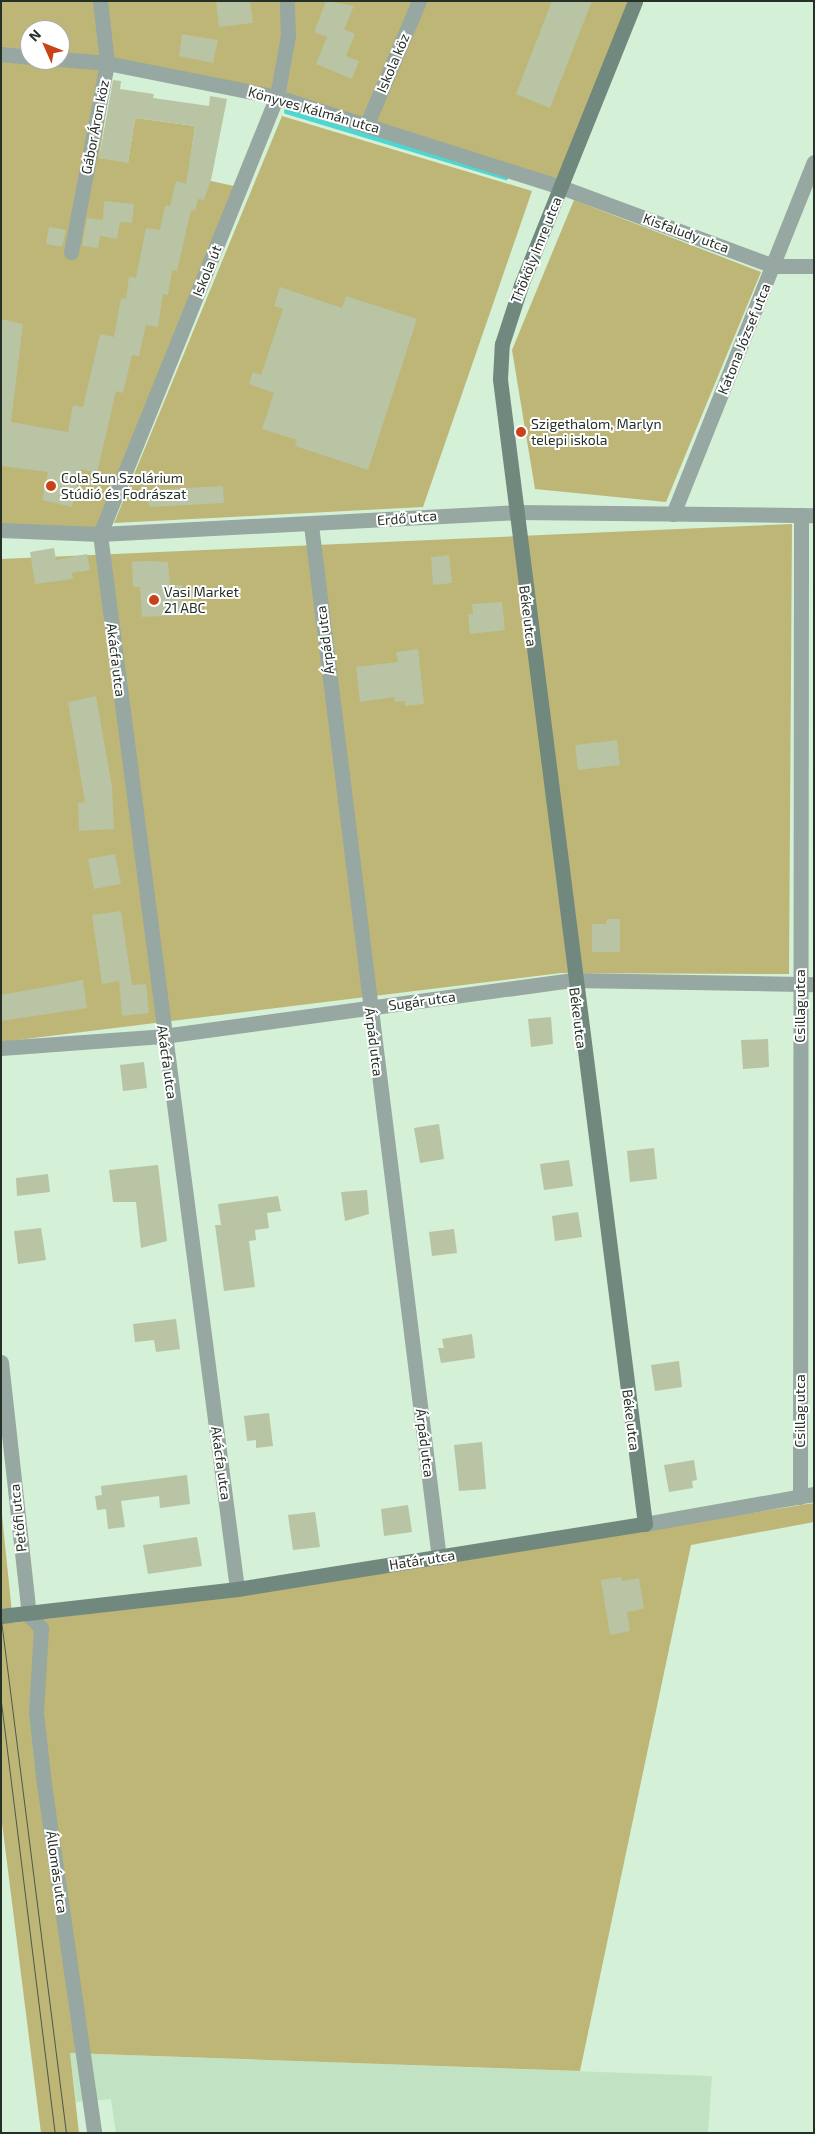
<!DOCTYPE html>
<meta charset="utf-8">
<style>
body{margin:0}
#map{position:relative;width:815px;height:2134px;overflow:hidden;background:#d4f0d6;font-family:"Exo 2",sans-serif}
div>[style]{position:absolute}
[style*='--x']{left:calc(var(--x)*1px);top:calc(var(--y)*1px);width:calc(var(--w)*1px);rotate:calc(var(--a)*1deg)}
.built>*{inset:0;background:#c1e3c4}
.green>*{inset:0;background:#beb676}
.stream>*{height:5px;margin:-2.5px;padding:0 2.5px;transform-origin:2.5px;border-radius:2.5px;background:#50d6d0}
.building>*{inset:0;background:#b8c4a4}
.street>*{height:15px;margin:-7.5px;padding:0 7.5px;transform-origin:7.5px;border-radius:7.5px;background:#97a7a1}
.secondary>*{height:15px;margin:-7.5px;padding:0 7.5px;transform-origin:7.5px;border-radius:7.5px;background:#71887f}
.tram>*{height:1px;margin:-0.5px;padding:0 0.5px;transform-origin:0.5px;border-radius:0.5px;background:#4b594c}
.dots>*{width:14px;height:14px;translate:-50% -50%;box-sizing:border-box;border:2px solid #fff;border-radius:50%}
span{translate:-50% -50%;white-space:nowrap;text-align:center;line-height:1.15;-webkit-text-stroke:4px #fff;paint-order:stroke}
.street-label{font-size:14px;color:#253026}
.poi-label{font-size:14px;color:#253026}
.left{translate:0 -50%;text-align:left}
.frame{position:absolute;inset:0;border:2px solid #253026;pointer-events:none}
.north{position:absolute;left:20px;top:20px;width:50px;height:50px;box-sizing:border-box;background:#fff;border:1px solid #a8aca8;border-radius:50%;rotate:314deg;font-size:14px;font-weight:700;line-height:20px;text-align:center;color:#253026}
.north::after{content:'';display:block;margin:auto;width:18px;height:22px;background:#ca4217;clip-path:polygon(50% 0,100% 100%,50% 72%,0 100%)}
</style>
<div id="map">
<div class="built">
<div style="clip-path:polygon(70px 2053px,712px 2076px,708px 2133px,116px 2133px,111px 2099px,76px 2102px)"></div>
</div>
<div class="green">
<div style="clip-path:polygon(evenodd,1px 1px,635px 1px,561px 187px,367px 124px,107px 63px,108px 98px,99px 158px,128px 162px,135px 118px,195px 126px,188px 176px,234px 186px,100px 534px,1px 526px,1px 1px,30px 30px,60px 30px,60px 60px,30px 60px,30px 30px)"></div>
<div style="clip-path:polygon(282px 116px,532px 191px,423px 507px,114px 523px)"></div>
<div style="clip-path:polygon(574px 200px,761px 272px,666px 502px,535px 489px,512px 350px)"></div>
<div style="clip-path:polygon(792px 524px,789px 974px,561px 973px,1px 1042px,1px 559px)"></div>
<div style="clip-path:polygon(814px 1503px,814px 1522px,691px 1545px,580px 2071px,70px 2053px,79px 2133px,41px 2133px,1px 1815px,1px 1505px,13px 1623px,236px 1596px)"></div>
</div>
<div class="stream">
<div style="--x:286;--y:111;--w:229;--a:16.8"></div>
</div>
<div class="building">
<div style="clip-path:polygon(216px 1px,250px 1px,253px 23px,219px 27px)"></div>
<div style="clip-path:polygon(326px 1px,354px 6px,344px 29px,355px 34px,346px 56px,359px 61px,352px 79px,316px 64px,327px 37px,314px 32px)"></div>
<div style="clip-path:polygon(552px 1px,592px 1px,550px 108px,516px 94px)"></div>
<div style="clip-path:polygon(182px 34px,218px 40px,213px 63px,179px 56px)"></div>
<div style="clip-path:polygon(113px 80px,121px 81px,120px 89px,154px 94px,153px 98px,209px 106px,210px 96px,227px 99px,211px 180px,204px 200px,198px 199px,195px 211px,191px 210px,177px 271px,172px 270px,168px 295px,163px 294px,158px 327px,146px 325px,139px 356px,132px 355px,123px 393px,116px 391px,97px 473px,81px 469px,72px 507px,42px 500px,48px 472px,1px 466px,1px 319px,23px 324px,11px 422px,68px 432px,73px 405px,83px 407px,100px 334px,114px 337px,121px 298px,126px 299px,129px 277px,136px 278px,146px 228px,160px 230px,165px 206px,170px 206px,176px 181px,186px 184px,195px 126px,135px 118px,128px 163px,99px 158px)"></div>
<div style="clip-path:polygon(104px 201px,134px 204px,132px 223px,120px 222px,117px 239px,100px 236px,98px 248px,82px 246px,87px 218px,103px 220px)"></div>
<div style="clip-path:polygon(49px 227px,66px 230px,62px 247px,46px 244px)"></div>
<div style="clip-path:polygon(280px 287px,342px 308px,346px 296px,417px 319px,368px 470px,295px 446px,297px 440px,262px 429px,274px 393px,249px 384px,253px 372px,261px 375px,283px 309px,274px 306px)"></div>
<div style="clip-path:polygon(223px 486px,224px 503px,149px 507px,148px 490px)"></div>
<div style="clip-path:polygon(54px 548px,56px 560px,87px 554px,90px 570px,72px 573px,73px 579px,35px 584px,30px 552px)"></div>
<div style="clip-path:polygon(449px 555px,452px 583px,433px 585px,431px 557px)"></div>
<div style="clip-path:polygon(148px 561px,168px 562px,170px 586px,182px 585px,183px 615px,142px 617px,140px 587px,133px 587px,132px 562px)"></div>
<div style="clip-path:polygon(502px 602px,505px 630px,470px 634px,468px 614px,473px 614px,472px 604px)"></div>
<div style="clip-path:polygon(418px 649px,424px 704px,405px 706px,405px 701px,395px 702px,394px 697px,360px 702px,356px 667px,398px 662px,396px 652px)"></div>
<div style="clip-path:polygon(96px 696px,112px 787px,114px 829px,79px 831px,78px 803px,85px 802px,68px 702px)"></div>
<div style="clip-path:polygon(617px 740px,620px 765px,578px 770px,575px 745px)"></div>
<div style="clip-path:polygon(115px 854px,121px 884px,94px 889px,88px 859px)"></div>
<div style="clip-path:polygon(121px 911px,132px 985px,146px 984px,149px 1013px,122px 1016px,119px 981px,102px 984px,92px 915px)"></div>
<div style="clip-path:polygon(607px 919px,620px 919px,620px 952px,592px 952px,592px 924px,606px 924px)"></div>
<div style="clip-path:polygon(83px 980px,87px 1008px,1px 1021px,1px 995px)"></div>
<div style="clip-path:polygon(551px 1017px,553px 1044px,531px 1047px,528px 1019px)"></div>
<div style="clip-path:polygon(768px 1039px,769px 1067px,743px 1069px,741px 1040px)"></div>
<div style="clip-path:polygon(144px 1062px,147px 1088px,123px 1091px,120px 1065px)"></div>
<div style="clip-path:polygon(439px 1124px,444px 1159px,420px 1163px,414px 1128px)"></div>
<div style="clip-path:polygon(654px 1148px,657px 1179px,630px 1182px,627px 1151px)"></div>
<div style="clip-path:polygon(569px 1160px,573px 1186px,544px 1190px,540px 1164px)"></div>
<div style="clip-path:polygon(158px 1165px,167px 1241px,141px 1248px,136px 1202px,113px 1202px,109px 1170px)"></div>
<div style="clip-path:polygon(48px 1174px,50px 1192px,17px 1196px,16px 1178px)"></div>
<div style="clip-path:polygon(367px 1190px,369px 1214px,345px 1221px,341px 1192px)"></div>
<div style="clip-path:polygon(278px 1196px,281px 1211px,267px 1213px,269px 1228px,255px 1230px,256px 1240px,249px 1241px,255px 1287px,224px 1291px,215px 1225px,221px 1225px,218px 1204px)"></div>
<div style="clip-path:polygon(578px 1212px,582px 1237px,555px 1241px,552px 1216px)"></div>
<div style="clip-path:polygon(41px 1228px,46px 1260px,18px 1264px,14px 1231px)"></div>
<div style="clip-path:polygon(454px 1229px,457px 1253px,432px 1256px,429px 1232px)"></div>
<div style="clip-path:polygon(176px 1319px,180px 1349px,156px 1352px,154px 1340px,135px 1342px,133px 1324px)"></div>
<div style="clip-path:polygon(472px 1334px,475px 1358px,441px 1363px,438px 1348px,444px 1348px,442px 1339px)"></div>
<div style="clip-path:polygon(679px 1361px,682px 1387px,655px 1391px,651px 1365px)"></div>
<div style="clip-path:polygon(269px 1413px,273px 1446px,256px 1448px,256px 1440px,247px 1441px,244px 1416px)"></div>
<div style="clip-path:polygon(482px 1442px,486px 1489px,459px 1491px,454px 1445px)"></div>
<div style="clip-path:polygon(694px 1460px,697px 1480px,692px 1481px,693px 1488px,669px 1492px,664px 1465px)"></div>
<div style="clip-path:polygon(187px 1475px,190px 1504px,160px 1508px,159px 1496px,121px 1501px,125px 1527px,108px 1529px,106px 1509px,97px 1510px,95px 1496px,102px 1495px,101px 1486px)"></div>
<div style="clip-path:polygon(408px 1505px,412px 1532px,384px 1536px,381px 1509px)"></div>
<div style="clip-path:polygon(315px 1512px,320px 1547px,293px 1550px,288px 1515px)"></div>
<div style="clip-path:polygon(197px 1537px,202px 1566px,148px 1574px,143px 1545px)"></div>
<div style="clip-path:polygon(621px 1577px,622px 1581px,639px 1578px,644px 1609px,627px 1612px,630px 1631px,610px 1635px,601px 1580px)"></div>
</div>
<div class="street">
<div style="--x:1;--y:54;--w:29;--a:6"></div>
<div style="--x:60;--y:59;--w:47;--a:4.9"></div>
<div style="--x:107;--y:63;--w:173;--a:11.3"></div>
<div style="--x:277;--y:97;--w:298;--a:17.6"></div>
<div style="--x:561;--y:187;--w:226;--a:20.4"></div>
<div style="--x:773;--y:266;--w:41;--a:0"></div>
<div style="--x:367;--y:124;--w:134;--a:-67.1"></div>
<div style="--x:71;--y:252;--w:192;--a:-79.2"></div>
<div style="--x:107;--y:63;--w:62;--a:-96.4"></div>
<div style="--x:673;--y:514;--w:379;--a:-68.2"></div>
<div style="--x:311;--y:525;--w:1041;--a:82.94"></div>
<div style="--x:1;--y:530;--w:99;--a:2.3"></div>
<div style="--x:100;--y:534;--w:416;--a:-3"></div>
<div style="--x:515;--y:512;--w:299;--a:0.6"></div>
<div style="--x:1;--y:1048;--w:162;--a:-4.2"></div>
<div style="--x:163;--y:1036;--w:414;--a:-7.8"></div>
<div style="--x:573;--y:980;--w:241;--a:1"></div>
<div style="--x:1;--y:1362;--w:255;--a:83.7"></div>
<div style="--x:29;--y:1615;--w:18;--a:47"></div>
<div style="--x:41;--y:1628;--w:84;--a:93.4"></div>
<div style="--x:36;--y:1712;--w:72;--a:83.7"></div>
<div style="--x:44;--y:1784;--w:353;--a:81.8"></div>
<div style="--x:800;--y:1497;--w:982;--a:-89.94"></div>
<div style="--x:645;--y:1524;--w:172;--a:-10.1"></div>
<div style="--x:237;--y:1589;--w:1064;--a:-97.4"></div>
<div style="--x:100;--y:534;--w:471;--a:-68"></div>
<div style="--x:277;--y:97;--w:63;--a:-79.9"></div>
<div style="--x:288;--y:35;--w:34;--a:-92"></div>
</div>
<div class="secondary">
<div style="--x:1;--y:1616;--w:238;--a:-6.5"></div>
<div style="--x:237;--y:1589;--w:413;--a:-9.1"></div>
<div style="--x:645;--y:1524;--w:1154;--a:-97.22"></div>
<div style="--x:500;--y:379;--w:35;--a:-87"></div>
<div style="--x:502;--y:344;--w:62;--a:-72.1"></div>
<div style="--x:521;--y:285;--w:306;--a:-68.1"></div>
</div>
<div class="tram">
<div style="--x:1;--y:1620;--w:517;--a:82.78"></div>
<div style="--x:1;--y:1702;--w:434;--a:82.9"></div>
</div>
<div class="dots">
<div style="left:521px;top:432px;background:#ca4217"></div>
<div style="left:51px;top:486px;background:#ca4217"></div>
<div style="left:154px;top:600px;background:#ca4217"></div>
</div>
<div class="street-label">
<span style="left:393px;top:63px;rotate:-67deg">Iskola köz</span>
<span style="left:314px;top:110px;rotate:16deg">Könyves Kálmán utca</span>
<span style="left:95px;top:127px;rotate:-79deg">Gábor Áron köz</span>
<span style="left:686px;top:233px;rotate:20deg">Kisfaludy utca</span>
<span style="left:536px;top:250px;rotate:-68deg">Thököly Imre utca</span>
<span style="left:207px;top:271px;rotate:-68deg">Iskola út</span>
<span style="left:744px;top:339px;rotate:-68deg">Katona József utca</span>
<span style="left:407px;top:518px;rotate:-5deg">Erdő utca</span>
<span style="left:528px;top:616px;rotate:83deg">Béke utca</span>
<span style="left:325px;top:640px;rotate:-97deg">Árpád utca</span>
<span style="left:116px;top:660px;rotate:83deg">Akácfa utca</span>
<span style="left:422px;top:1001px;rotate:-8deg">Sugár utca</span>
<span style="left:800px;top:1006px;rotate:-90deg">Csillag utca</span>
<span style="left:578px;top:1018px;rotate:83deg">Béke utca</span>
<span style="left:374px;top:1042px;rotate:83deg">Árpád utca</span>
<span style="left:167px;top:1062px;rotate:82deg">Akácfa utca</span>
<span style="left:800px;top:1411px;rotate:-90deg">Csillag utca</span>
<span style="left:631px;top:1420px;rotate:83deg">Béke utca</span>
<span style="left:425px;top:1443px;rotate:83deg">Árpád utca</span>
<span style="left:221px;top:1463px;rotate:82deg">Akácfa utca</span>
<span style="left:18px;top:1518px;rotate:-96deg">Petőfi utca</span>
<span style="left:422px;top:1560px;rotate:-9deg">Határ utca</span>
<span style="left:57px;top:1872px;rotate:82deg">Állomás utca</span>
</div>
<div class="poi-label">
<span class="left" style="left:531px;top:432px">Szigethalom, Marlyn<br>telepi iskola</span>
<span class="left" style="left:61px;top:486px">Cola Sun Szolárium<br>Stúdió és Fodrászat</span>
<span class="left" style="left:164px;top:600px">Vasi Market<br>21 ABC</span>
</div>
<div class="frame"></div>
<div class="north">N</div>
</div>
